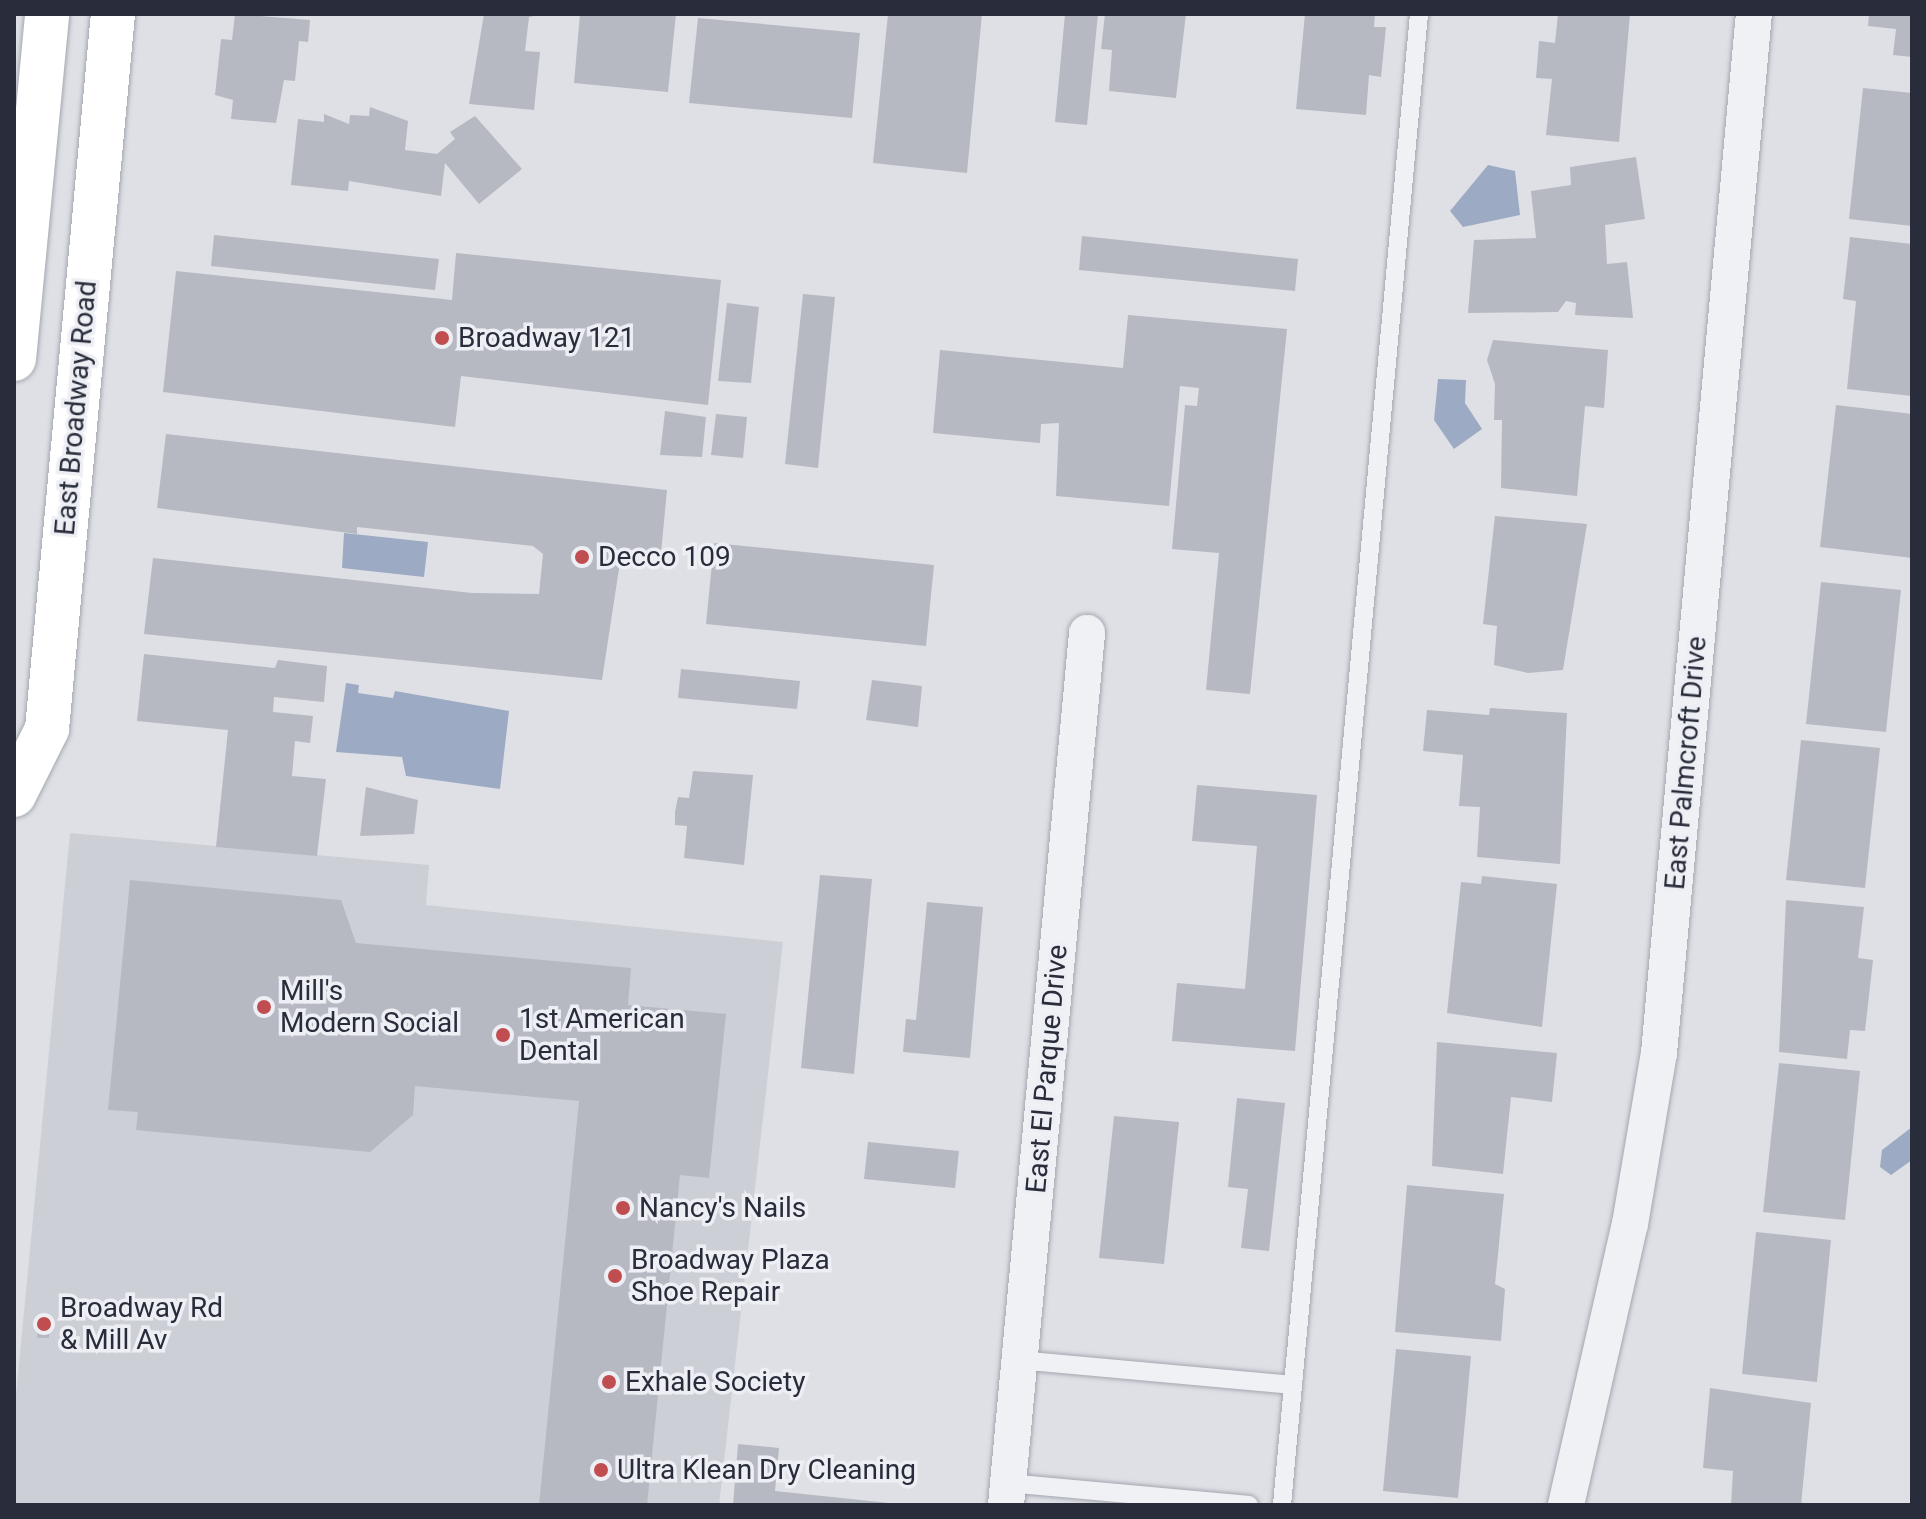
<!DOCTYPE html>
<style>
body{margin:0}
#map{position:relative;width:1926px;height:1519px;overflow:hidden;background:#dee0e6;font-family:Roboto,sans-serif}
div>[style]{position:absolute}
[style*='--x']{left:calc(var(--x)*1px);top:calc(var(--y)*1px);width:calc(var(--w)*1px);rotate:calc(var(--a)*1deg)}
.built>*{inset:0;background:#cdcfd7}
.water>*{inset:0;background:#9caac3}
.building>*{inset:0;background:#b6b9c2}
.roads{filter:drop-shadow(0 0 2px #a4a7af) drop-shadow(0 0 2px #a4a7af)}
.service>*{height:18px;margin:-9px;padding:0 9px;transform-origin:9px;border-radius:9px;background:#f0f1f5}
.minor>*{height:36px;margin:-18px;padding:0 18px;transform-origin:18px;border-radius:18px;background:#f0f1f5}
.secondary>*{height:44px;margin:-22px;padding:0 22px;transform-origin:22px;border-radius:22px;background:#fff}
.dots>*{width:22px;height:22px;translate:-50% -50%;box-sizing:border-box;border:4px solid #edeff4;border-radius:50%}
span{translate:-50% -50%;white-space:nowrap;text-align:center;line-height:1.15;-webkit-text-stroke:7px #edeff4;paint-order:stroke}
.poi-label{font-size:28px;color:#292d3b}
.left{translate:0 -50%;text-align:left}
.street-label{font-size:28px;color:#292d3b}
.frame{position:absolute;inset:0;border:16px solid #292d3b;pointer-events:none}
</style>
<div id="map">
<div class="built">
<div style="clip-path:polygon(70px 833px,429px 865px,426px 905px,783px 942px,719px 1505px,14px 1505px,14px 1416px)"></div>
</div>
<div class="water">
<div style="clip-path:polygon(1488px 165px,1515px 171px,1520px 215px,1463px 227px,1450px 211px)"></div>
<div style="clip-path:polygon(1438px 379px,1466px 380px,1465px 403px,1482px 429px,1454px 449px,1434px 420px)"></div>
<div style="clip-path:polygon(344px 533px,428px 542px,424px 577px,342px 568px)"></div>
<div style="clip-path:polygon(346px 683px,359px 685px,358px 693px,393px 698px,395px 691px,509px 711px,500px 789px,406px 776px,402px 757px,336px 752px)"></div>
<div style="clip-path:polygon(1912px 1127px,1912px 1160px,1891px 1175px,1880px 1167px,1882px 1150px)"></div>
</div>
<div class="building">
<div style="clip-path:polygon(235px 14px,310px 20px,308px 42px,299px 41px,295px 81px,284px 80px,276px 123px,231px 119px,233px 100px,215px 95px,221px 39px,232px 40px)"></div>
<div style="clip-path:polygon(484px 14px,544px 14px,529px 17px,525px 51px,540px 52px,534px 110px,469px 104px)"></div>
<div style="clip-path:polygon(580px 14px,676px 14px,668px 92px,574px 83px)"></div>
<div style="clip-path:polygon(888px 14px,982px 14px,967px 173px,873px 163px)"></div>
<div style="clip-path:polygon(1065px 14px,1098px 14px,1087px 125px,1055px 122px)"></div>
<div style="clip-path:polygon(1105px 14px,1186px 14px,1176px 98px,1109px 91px,1112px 50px,1101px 49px)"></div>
<div style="clip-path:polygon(1305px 14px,1375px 14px,1374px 27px,1386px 27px,1381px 77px,1369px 75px,1366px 115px,1296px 109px)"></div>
<div style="clip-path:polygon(1558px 14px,1630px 14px,1619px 142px,1546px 135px,1552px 79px,1536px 78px,1539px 41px,1555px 43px)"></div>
<div style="clip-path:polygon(1869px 14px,1912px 14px,1912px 57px,1893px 55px,1896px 29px,1868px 26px)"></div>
<div style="clip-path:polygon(698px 18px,860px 33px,852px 118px,689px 103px)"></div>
<div style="clip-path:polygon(1863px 88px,1912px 93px,1912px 226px,1849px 219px)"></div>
<div style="clip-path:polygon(370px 107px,408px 121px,405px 150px,437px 154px,455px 139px,450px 132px,475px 116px,522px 169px,479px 204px,445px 163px,441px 196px,349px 181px,348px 191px,291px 185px,298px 119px,324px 122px,324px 114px,349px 124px,350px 115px,369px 116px)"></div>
<div style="clip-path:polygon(1636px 157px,1645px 219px,1605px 225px,1607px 264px,1627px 262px,1633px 318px,1575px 315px,1576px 303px,1566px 301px,1558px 312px,1468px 313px,1474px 240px,1536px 238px,1531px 191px,1571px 185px,1570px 167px)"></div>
<div style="clip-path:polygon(214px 235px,439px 259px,435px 290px,211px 266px)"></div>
<div style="clip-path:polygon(1082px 236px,1298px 259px,1295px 291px,1079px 270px)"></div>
<div style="clip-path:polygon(1850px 237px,1912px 244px,1912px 396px,1847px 389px,1856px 301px,1843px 299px)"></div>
<div style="clip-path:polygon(456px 253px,721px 280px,708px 405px,461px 376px,455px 427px,163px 392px,176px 271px,452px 300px)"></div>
<div style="clip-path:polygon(803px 294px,835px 297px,818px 468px,785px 464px)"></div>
<div style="clip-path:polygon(727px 303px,759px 307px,751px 383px,718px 381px)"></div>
<div style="clip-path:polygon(1128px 315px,1287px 329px,1250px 694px,1206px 690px,1219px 553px,1172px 549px,1185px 405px,1197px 406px,1199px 388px,1180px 386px,1169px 506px,1056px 496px,1059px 423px,1041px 424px,1040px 443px,933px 433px,940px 350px,1123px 368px)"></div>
<div style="clip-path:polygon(1493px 340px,1608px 350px,1604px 408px,1585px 406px,1577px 496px,1501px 488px,1502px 420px,1494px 420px,1495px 384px,1487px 360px)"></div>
<div style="clip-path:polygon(1836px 405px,1912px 414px,1912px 558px,1820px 547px)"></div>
<div style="clip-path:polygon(665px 411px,706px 417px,702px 457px,660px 455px)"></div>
<div style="clip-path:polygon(716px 414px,747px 417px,743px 458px,711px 455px)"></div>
<div style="clip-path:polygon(166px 434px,667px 490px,661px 553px,622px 549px,602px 680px,144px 634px,153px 558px,472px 593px,539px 594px,543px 554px,533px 546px,357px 527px,357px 534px,157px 508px)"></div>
<div style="clip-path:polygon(1495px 516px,1587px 524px,1563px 670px,1528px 673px,1494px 665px,1497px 626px,1483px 624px)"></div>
<div style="clip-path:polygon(714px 543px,934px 565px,926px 646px,706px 624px)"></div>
<div style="clip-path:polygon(1821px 582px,1901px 590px,1886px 732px,1806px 724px)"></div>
<div style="clip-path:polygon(144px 654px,275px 668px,278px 660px,327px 666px,324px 702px,274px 697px,273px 712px,313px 716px,310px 743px,295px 741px,292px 776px,326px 779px,317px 856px,216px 847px,228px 730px,137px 721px)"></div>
<div style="clip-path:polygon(681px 669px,800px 681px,797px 709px,678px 698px)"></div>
<div style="clip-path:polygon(872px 680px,922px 686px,918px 727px,866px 720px)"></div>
<div style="clip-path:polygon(1490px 708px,1567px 713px,1560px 864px,1477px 857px,1480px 807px,1459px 806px,1463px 755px,1423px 751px,1427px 710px,1489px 715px)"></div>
<div style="clip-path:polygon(1801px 740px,1880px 748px,1865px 888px,1786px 880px)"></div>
<div style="clip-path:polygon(693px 771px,753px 775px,744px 865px,684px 858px,687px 826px,675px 825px,675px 812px,678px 797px,689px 798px)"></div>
<div style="clip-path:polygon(1197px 785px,1317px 795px,1295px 1051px,1172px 1041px,1177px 983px,1245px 989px,1257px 846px,1192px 841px)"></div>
<div style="clip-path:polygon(366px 787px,418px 800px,414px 834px,360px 836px)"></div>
<div style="clip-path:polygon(820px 875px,872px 879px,854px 1074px,801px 1068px)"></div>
<div style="clip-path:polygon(1482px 876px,1557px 884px,1542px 1027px,1447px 1013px,1461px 882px,1481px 884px)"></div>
<div style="clip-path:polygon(130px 880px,341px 900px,356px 943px,631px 968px,628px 1005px,726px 1014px,709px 1178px,680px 1175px,647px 1505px,539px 1505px,579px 1101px,415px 1086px,413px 1115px,370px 1152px,136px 1130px,138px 1112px,108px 1110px)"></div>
<div style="clip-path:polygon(1786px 900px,1864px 907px,1858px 958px,1873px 960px,1865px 1031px,1850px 1030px,1847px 1059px,1779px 1052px)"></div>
<div style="clip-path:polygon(927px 902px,983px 907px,970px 1058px,903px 1052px,906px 1019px,916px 1020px)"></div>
<div style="clip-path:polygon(1437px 1042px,1557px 1053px,1552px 1102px,1511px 1097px,1503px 1174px,1432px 1166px)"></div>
<div style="clip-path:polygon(1779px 1063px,1860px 1071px,1845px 1220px,1763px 1212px)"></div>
<div style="clip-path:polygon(1237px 1098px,1285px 1103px,1269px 1251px,1241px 1248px,1248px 1189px,1228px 1187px)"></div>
<div style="clip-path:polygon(1114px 1116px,1179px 1122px,1164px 1264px,1099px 1258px)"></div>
<div style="clip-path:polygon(868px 1142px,959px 1151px,955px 1188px,864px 1179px)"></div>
<div style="clip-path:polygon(1407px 1185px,1504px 1194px,1495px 1284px,1505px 1289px,1501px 1341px,1395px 1332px)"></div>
<div style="clip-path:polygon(1756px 1232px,1831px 1240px,1817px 1382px,1742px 1374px)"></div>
<div style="clip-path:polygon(39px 1317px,50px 1317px,49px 1338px,37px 1338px)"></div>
<div style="clip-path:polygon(1396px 1349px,1471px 1356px,1458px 1498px,1383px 1491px)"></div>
<div style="clip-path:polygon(1710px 1388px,1811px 1403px,1801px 1505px,1731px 1505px,1733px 1471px,1703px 1468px)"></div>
<div style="clip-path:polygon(738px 1444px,779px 1448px,775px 1491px,908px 1505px,733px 1505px)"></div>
</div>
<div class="roads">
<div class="service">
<div style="--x:1019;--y:1360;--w:275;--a:5.2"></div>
<div style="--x:1008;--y:1483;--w:242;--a:5.2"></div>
<div style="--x:1282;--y:1505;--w:1497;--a:-84.75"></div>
</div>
<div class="minor">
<div style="--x:1006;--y:1505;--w:876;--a:-84.69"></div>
<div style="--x:1566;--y:1505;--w:288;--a:-77.2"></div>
<div style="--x:1630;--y:1224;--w:173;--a:-80.4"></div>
<div style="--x:1659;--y:1053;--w:1043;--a:-84.78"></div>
</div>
<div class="secondary">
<div style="--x:14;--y:359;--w:347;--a:-84.5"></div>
<div style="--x:14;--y:795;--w:74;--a:-63.4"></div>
<div style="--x:47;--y:729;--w:718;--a:-84.73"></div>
</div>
</div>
<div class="dots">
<div style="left:442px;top:338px;background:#c04e50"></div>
<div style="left:582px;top:557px;background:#c04e50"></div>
<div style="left:264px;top:1007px;background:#c04e50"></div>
<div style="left:503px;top:1035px;background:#c04e50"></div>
<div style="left:623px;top:1208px;background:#c04e50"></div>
<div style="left:615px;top:1276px;background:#c04e50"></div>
<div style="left:44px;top:1324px;background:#c04e50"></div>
<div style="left:609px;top:1382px;background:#c04e50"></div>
<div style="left:601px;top:1470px;background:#c04e50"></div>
</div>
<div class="poi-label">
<span class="left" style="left:458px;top:338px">Broadway 121</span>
<span class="left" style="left:598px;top:557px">Decco 109</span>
<span class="left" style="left:280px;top:1007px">Mill's<br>Modern Social</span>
<span class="left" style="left:519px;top:1035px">1st American<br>Dental</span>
<span class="left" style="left:639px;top:1208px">Nancy's Nails</span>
<span class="left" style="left:631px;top:1276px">Broadway Plaza<br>Shoe Repair</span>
<span class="left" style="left:60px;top:1324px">Broadway Rd<br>&amp; Mill Av</span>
<span class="left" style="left:625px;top:1382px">Exhale Society</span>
<span class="left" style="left:617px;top:1470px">Ultra Klean Dry Cleaning</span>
</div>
<div class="street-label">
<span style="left:76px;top:408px;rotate:-85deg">East Broadway Road</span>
<span style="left:1686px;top:763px;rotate:-85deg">East Palmcroft Drive</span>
<span style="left:1047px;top:1069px;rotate:-85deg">East El Parque Drive</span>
</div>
<div class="frame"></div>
</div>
